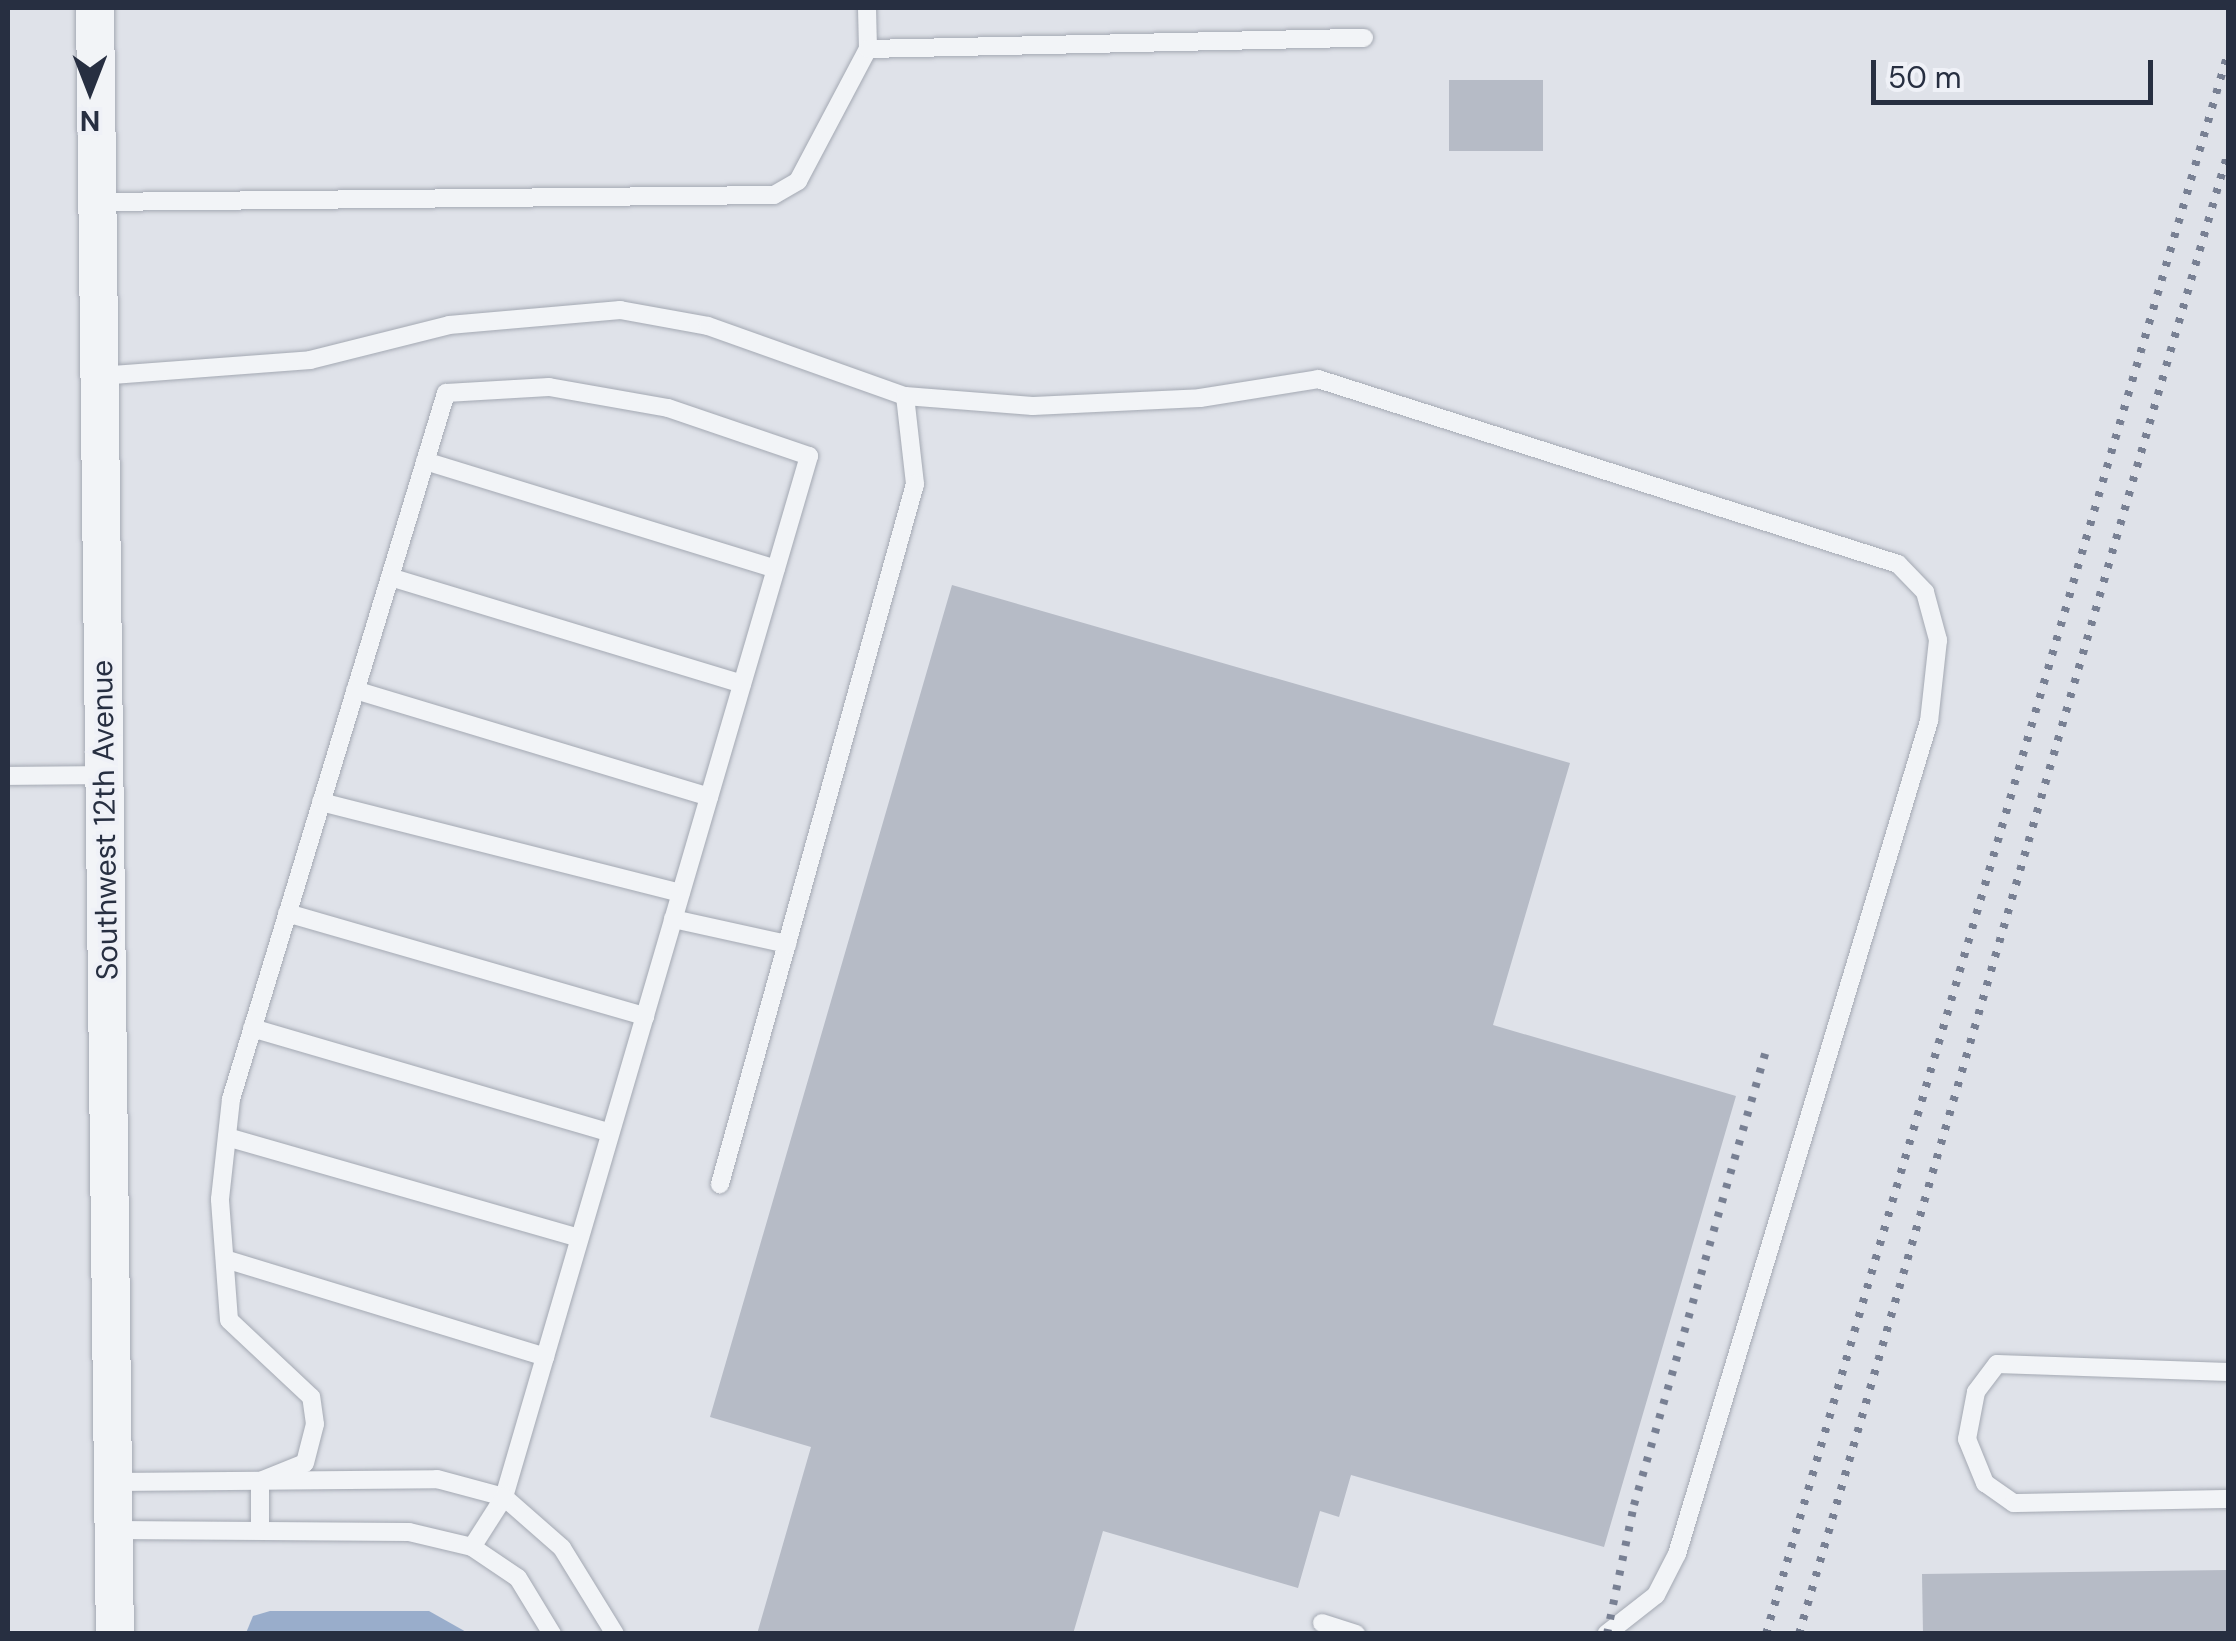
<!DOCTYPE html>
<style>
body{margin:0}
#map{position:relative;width:2236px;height:1641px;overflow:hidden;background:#dfe2e9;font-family:"DM Sans",sans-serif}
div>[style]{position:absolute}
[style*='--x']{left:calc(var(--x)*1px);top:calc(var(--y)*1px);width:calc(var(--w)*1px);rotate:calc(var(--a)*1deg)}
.water>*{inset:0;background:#99adcb}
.building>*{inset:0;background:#b6bbc6}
.roads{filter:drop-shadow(0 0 2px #a4a9b3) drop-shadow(0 0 2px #a4a9b3)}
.service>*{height:18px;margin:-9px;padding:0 9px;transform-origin:9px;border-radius:9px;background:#f2f4f7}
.minor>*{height:38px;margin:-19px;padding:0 19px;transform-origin:19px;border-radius:19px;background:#f2f4f7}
.rail>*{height:8px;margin-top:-4px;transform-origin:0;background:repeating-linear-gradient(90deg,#788093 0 5px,transparent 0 15px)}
span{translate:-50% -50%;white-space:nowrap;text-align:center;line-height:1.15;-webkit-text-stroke:8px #eff1f7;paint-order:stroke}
.street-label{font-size:30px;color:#272f41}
.frame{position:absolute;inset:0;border:10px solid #272f41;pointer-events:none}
.north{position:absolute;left:40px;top:40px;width:100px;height:100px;-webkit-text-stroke:8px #eff1f7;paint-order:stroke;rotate:180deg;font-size:28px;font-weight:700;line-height:40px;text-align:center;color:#272f41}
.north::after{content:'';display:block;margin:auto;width:35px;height:45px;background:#272f41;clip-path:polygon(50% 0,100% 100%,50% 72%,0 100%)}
.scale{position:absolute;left:1871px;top:60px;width:282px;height:45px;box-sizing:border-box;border:5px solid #272f41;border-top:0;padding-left:12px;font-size:30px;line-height:35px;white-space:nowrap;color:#272f41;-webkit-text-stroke:8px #eff1f7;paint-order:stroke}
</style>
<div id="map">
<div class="water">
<div style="clip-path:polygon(270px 1611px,429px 1611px,468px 1633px,246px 1633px,253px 1616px)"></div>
</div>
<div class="building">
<div style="clip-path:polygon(1449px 80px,1543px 80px,1543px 151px,1449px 151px)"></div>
<div style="clip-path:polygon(952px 585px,1570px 763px,1493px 1025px,1736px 1096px,1604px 1547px,1351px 1475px,1339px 1517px,1320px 1511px,1298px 1588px,1103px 1531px,1073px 1634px,757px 1634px,811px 1447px,710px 1417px)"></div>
<div style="clip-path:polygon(2228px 1570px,2228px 1634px,1923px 1634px,1922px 1574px)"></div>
</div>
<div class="roads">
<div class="service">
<div style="--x:867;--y:8;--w:41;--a:88.6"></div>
<div style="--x:96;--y:202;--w:678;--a:-0.59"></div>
<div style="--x:774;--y:195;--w:28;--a:-30"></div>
<div style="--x:798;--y:181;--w:149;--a:-62.1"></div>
<div style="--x:868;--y:49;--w:496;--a:-1.3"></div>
<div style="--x:99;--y:376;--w:212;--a:-4.3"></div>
<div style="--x:310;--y:360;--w:143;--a:-14.1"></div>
<div style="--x:449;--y:325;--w:172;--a:-5"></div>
<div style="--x:620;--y:310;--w:89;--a:10.3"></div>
<div style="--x:708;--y:326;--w:209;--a:19.6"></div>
<div style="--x:905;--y:396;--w:89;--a:83.5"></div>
<div style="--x:915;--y:484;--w:727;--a:105.57"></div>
<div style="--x:905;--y:396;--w:128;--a:4.5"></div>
<div style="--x:1033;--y:406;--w:167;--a:-2.7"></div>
<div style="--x:1200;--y:398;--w:120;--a:-9.1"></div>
<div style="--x:1318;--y:379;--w:609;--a:17.69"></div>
<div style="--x:1898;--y:564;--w:39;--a:46"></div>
<div style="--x:1925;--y:592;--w:50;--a:74.8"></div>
<div style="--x:1938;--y:640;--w:81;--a:96.3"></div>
<div style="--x:1929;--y:721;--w:870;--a:106.83"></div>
<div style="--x:1677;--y:1554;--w:46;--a:117.1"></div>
<div style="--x:1656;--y:1595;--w:63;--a:142"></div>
<div style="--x:425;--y:461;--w:367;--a:17.1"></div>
<div style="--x:390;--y:577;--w:368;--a:16.9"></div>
<div style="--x:355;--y:690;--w:370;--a:16.8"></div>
<div style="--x:8;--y:776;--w:96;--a:-0.6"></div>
<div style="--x:321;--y:802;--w:371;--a:14.2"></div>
<div style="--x:287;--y:913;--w:373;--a:16.1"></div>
<div style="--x:673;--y:919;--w:117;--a:12.4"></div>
<div style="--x:252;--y:1028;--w:373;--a:16.3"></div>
<div style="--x:227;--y:1137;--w:366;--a:16"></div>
<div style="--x:225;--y:1259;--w:335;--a:17"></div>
<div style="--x:2228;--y:1372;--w:231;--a:-178"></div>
<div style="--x:1997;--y:1364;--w:35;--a:127"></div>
<div style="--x:1976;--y:1392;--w:48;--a:100.8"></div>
<div style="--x:1967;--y:1439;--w:48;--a:67.8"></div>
<div style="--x:1985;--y:1483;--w:35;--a:35"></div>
<div style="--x:2014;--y:1503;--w:214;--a:-1.1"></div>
<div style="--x:114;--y:1482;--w:323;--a:-0.5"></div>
<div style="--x:437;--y:1479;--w:69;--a:15"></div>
<div style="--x:504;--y:1497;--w:77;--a:41.3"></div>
<div style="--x:562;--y:1548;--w:101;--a:58.4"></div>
<div style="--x:260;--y:1527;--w:46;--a:-90"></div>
<div style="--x:260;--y:1481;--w:48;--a:-21.8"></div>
<div style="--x:305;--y:1463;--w:40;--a:-75.6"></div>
<div style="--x:315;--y:1424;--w:27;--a:-98"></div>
<div style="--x:311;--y:1397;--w:112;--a:-136.8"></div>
<div style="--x:229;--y:1320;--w:121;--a:-94.3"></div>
<div style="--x:220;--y:1199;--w:101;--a:-83.7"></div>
<div style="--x:231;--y:1099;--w:738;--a:-73.06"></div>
<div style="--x:446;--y:393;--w:103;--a:-3.3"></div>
<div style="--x:549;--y:387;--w:121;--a:10"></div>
<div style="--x:668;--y:408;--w:149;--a:18.8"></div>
<div style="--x:809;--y:456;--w:1085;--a:106.33"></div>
<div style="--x:504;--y:1497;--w:59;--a:122.6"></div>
<div style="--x:114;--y:1530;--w:295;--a:0.4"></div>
<div style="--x:409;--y:1532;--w:65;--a:13.4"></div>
<div style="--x:472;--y:1547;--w:55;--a:34"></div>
<div style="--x:518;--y:1578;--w:66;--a:58.7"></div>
<div style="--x:1322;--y:1623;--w:36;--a:18"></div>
</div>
<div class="minor">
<div style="--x:95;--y:8;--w:1626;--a:89.3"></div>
</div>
</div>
<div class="rail">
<div style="--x:1607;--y:1634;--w:132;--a:-78.2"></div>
<div style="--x:1634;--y:1505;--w:480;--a:-73.8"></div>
<div style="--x:1766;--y:1634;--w:1647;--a:-73.71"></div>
<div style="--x:1799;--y:1634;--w:1542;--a:-73.85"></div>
</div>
<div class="street-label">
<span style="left:105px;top:820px;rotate:-91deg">Southwest 12th Avenue</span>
</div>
<div class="frame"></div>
<div class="north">N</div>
<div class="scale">50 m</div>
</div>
